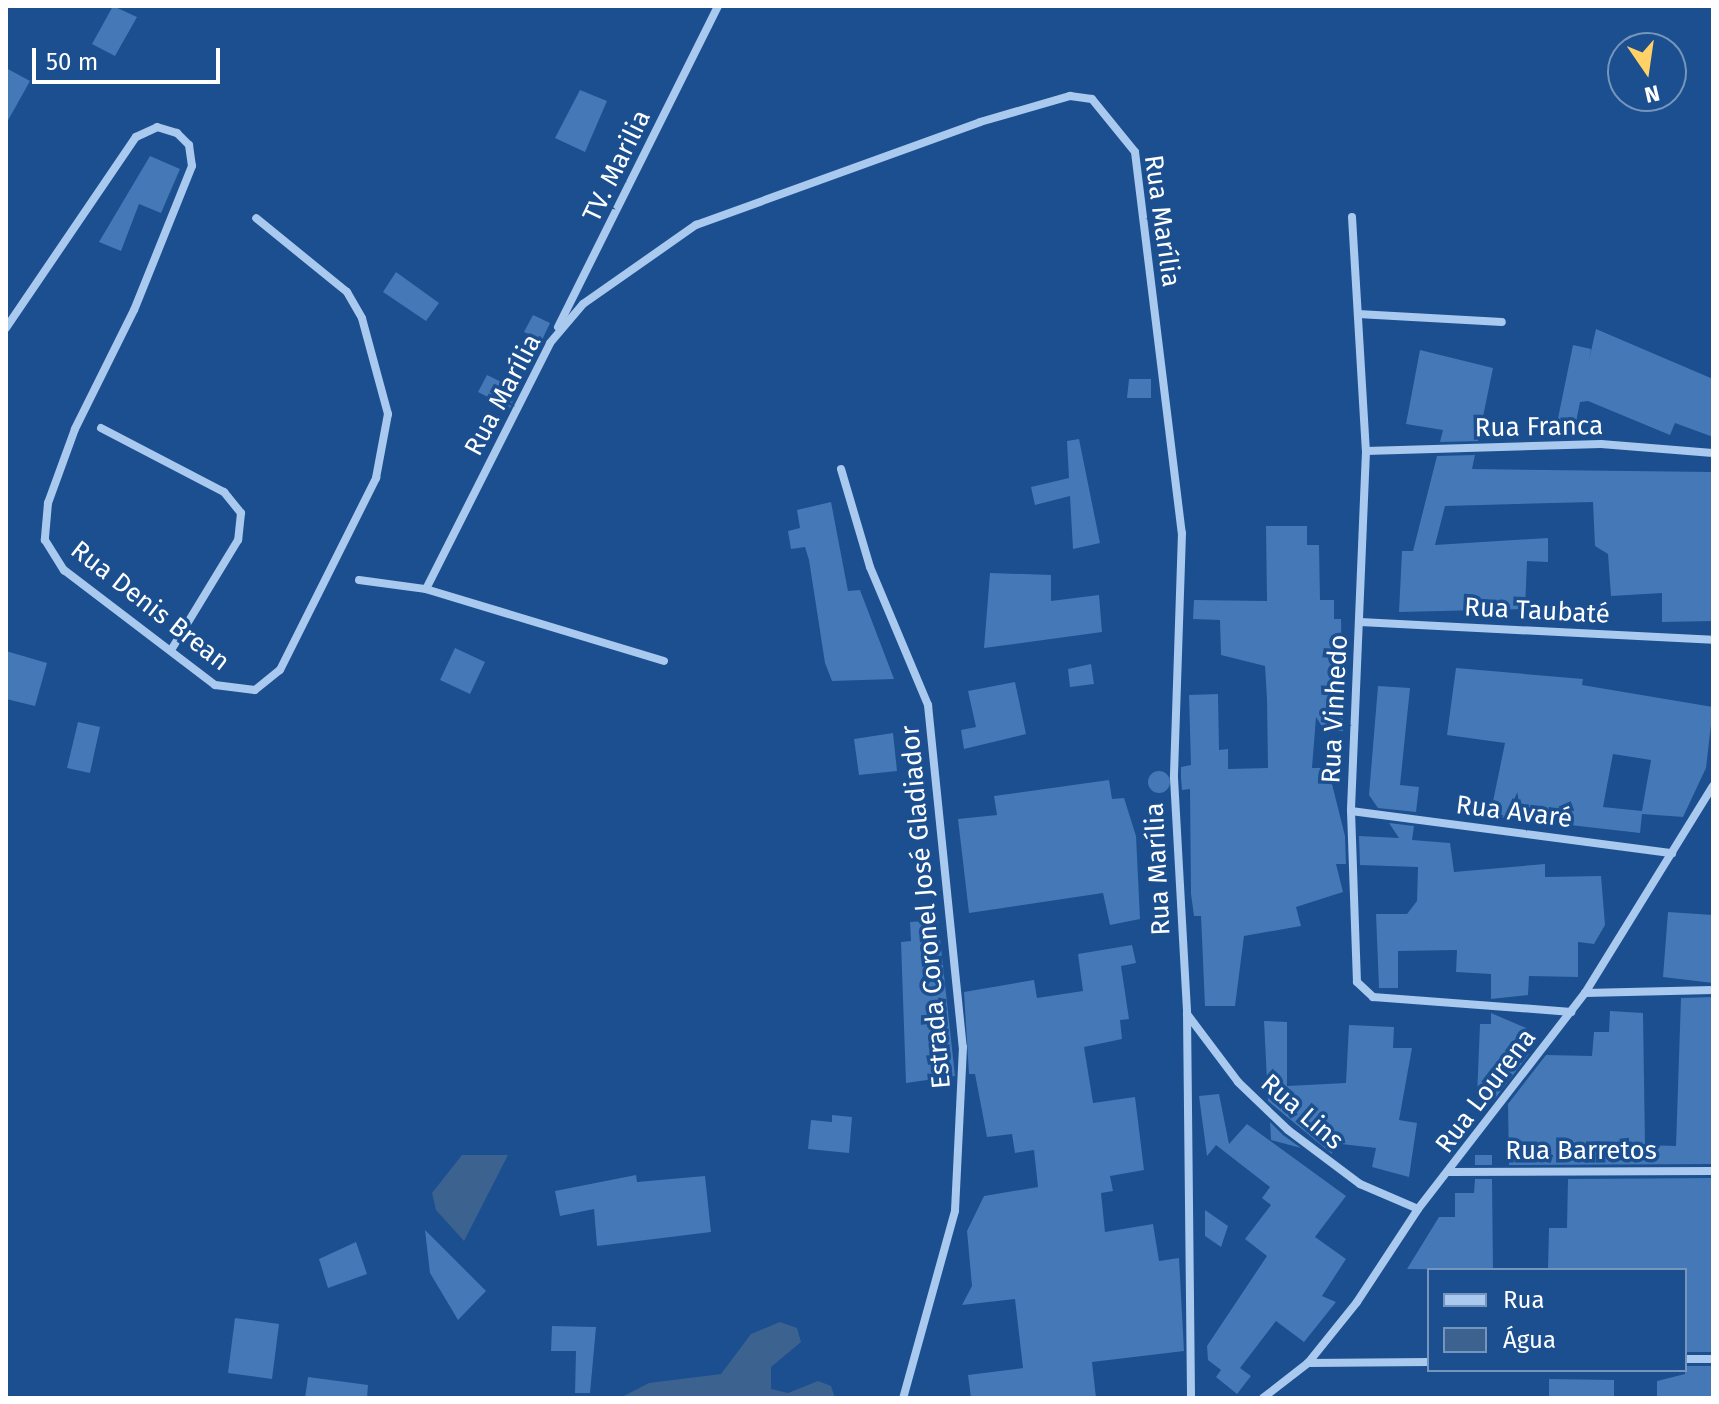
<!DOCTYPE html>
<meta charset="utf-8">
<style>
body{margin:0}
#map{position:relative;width:1719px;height:1404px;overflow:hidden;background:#1b4f8f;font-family:"Fira Sans",sans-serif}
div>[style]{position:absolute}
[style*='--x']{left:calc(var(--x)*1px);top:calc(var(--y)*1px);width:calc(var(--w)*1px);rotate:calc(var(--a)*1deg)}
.water>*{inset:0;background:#3c6290}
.building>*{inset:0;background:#4478b7}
.round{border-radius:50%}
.minor>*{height:8px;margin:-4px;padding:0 4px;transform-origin:4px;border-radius:4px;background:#a9c9ee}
span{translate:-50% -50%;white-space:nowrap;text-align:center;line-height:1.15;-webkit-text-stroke:7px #1b4f8f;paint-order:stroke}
.street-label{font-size:26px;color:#fff}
.frame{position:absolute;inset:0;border:8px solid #fff;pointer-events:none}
.legend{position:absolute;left:1427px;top:1268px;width:260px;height:104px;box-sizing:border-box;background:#1b4f8f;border:2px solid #7695bc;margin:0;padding:10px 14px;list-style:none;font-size:24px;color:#fff}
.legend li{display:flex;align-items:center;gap:16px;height:40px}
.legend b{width:40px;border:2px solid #7695bc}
.north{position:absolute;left:1607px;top:32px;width:80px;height:80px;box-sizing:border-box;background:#1b4f8f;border:2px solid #7695bc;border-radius:50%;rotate:167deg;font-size:22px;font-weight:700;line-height:32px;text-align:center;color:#fff}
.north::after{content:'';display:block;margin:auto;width:28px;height:36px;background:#ffd166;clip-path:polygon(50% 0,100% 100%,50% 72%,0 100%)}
.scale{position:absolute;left:32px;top:48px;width:188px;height:36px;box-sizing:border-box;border:4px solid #fff;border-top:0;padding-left:10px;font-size:24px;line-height:28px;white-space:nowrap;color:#fff;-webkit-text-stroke:6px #1b4f8f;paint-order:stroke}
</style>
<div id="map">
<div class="water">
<div style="clip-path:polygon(462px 1155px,508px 1155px,464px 1241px,436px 1210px,432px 1193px)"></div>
<div style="clip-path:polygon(780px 1322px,797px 1328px,801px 1342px,771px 1367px,771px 1389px,788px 1393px,818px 1381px,831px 1386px,835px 1398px,620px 1398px,649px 1383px,721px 1374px,751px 1334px)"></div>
</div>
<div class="building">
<div style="clip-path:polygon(113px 6px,137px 17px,115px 56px,92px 44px)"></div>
<div style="clip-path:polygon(6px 68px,30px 81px,6px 124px)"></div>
<div style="clip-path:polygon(580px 90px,607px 101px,585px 152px,555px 138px)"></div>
<div style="clip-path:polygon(150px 156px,180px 169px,161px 213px,139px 204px,121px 251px,99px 242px)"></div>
<div style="clip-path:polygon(396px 272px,439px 303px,426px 321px,383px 292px)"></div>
<div style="clip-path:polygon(533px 315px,550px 323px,542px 340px,524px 332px)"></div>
<div style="clip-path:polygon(1596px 329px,1713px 379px,1713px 437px,1675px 423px,1670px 435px,1588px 401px,1580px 402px,1573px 437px,1555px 433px,1573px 345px,1591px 349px,1589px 360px)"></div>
<div style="clip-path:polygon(1420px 350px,1493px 368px,1478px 441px,1440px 442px,1443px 430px,1406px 424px)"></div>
<div style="clip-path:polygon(487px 375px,518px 390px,510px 408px,478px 392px)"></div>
<div style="clip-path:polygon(1129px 379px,1151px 379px,1151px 398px,1127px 398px)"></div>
<div style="clip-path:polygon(1079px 439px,1100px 543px,1073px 549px,1070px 496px,1035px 505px,1031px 487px,1069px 478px,1067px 441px)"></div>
<div style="clip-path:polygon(1475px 455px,1472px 469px,1713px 472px,1713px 621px,1662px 622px,1662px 593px,1611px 596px,1608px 554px,1595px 546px,1593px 502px,1445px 506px,1435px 545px,1548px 538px,1548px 562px,1527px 561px,1525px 609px,1399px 612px,1402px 551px,1413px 551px,1437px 456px)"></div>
<div style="clip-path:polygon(831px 502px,848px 591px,860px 590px,894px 679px,832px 681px,825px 663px,809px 560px,805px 547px,791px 549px,788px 531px,800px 528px,797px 510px)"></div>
<div style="clip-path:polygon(1266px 526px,1307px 526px,1307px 545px,1319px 545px,1320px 600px,1334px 600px,1334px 619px,1341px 619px,1343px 731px,1325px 731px,1316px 717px,1312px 768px,1328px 768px,1345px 836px,1346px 864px,1336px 864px,1343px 892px,1296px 907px,1301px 926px,1244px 936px,1235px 1006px,1205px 1006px,1201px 916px,1194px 916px,1191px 894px,1190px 789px,1182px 790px,1181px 778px,1181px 767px,1191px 765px,1189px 695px,1218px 694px,1219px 750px,1228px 749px,1228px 769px,1268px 768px,1267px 699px,1265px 666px,1221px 655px,1220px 620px,1193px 619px,1194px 600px,1267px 601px)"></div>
<div style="clip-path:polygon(990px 573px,1051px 575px,1051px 601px,1099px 595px,1102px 632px,984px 648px)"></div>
<div style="clip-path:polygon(455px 648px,485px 662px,470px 694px,440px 680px)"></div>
<div style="clip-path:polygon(6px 651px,47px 663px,35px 706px,6px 699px)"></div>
<div style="clip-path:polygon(1091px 664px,1094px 684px,1070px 687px,1068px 669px)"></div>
<div style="clip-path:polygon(evenodd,1456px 668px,1583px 679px,1582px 685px,1713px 707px,1706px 768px,1683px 817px,1642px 814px,1640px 833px,1490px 816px,1505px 743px,1447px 735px,1456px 668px,1613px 754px,1651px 760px,1642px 811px,1603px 807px,1613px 754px)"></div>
<div style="clip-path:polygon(1015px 682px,1026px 734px,964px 749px,961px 730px,976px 727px,968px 691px)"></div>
<div style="clip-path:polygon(1378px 686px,1410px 688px,1400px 785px,1419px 787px,1416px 812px,1378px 808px,1369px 795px)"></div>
<div style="clip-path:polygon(78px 722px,100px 727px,90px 773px,67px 768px)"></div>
<div style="clip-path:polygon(893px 733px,897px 771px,859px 775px,854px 739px)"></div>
<div class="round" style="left:1148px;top:771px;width:22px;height:22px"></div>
<div style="clip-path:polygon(1109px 780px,1112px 799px,1124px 798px,1136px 836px,1140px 919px,1110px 925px,1103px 893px,969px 913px,958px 819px,997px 815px,994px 796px)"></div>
<div style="clip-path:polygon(1389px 823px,1414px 826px,1412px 840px,1450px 843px,1454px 872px,1545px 864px,1545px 877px,1601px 876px,1605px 925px,1594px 944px,1578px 942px,1578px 977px,1529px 976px,1528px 995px,1491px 999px,1491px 974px,1456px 972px,1457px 950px,1398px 951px,1398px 988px,1379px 988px,1376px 914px,1407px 914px,1417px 901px,1418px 867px,1360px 865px,1359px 836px,1399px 838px)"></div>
<div style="clip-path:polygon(1668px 912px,1713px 915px,1713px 983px,1663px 977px)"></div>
<div style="clip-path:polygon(938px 920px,955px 1076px,906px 1083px,901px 942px,911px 941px,910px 922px)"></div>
<div style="clip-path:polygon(1132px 945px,1136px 963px,1121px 966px,1129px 1019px,1120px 1020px,1122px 1039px,1084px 1047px,1093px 1103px,1135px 1097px,1144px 1170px,1110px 1176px,1113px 1191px,1101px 1193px,1105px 1232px,1153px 1224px,1159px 1261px,1179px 1258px,1184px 1351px,1092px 1362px,1096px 1398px,971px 1398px,968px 1375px,1023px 1368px,1015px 1299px,962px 1305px,972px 1286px,967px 1231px,984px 1196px,1038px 1187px,1034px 1150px,1015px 1153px,1012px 1134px,987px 1137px,975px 1074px,969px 1074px,964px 992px,1034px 980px,1037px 998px,1083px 991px,1078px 954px)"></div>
<div style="clip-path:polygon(1713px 997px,1713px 1164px,1509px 1165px,1508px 1104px,1546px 1055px,1592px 1056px,1594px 1032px,1609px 1032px,1610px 1011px,1643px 1013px,1645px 1145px,1676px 1146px,1681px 998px)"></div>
<div style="clip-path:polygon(1491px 1013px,1526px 1028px,1529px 1040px,1519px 1054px,1529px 1054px,1493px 1101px,1477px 1097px,1480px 1024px,1491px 1024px)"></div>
<div style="clip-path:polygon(1264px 1021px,1287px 1022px,1287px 1086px,1346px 1083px,1349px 1025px,1394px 1027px,1393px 1048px,1412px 1048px,1399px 1120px,1417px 1123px,1409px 1177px,1372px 1167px,1376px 1148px,1333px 1143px,1332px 1154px,1268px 1101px)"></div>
<div style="clip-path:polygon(1219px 1094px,1229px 1144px,1247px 1124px,1346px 1196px,1315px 1237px,1346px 1259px,1322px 1296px,1336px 1302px,1304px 1342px,1276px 1321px,1240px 1368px,1251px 1376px,1237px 1394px,1216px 1377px,1221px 1370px,1208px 1360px,1207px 1346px,1267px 1256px,1245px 1239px,1271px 1205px,1262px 1198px,1270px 1187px,1216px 1145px,1207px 1156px,1199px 1096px)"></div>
<div style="clip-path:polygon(832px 1115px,852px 1117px,849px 1153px,808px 1149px,811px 1120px,832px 1122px)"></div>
<div style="clip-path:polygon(1270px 1122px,1283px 1135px,1301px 1148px,1271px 1140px)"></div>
<div style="clip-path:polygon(1475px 1155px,1492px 1155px,1492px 1165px,1475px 1165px)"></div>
<div style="clip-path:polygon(636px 1175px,637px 1182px,705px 1176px,711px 1232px,597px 1246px,594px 1209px,560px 1216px,555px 1191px)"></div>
<div style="clip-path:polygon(1713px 1178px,1713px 1352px,1685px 1352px,1685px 1270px,1548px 1270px,1549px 1228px,1567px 1228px,1568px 1179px)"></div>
<div style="clip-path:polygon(1475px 1179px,1492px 1179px,1493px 1270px,1407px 1269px,1439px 1217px,1455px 1217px,1455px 1193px,1474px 1193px)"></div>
<div style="clip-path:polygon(1205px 1210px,1228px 1226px,1221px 1247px,1205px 1236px)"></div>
<div style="clip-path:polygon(425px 1230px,486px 1291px,458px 1320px,430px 1273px)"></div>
<div style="clip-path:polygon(356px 1242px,367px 1274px,328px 1288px,319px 1259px)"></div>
<div style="clip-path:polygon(235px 1318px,279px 1324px,272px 1379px,228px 1373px)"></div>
<div style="clip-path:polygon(552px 1326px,596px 1327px,590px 1393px,575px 1393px,576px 1351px,551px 1351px)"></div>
<div style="clip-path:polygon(1685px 1366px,1713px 1366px,1713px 1398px,1657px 1398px,1657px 1381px,1685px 1374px)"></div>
<div style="clip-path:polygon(308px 1377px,368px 1385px,367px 1398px,305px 1398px)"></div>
<div style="clip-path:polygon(1549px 1379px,1614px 1380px,1614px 1398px,1549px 1398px)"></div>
</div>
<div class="minor">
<div style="--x:1352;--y:217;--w:234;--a:86.6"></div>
<div style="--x:1366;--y:451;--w:360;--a:92.4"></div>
<div style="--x:1351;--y:811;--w:171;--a:88"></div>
<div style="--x:1357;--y:982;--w:22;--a:43"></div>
<div style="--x:1373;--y:997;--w:199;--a:4.3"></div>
<div style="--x:1358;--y:314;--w:144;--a:3.2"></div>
<div style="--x:558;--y:327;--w:359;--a:-63.5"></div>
<div style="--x:6;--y:328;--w:231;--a:-55.8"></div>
<div style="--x:136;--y:137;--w:23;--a:-25"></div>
<div style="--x:157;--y:127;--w:21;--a:17"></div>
<div style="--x:177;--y:133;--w:17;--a:45"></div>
<div style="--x:189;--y:145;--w:21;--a:82"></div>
<div style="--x:192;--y:166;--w:155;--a:111.9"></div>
<div style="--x:134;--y:310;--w:133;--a:116.4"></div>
<div style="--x:75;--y:429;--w:79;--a:110"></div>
<div style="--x:48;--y:503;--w:37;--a:95"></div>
<div style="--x:45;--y:540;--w:36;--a:58"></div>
<div style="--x:64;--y:570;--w:190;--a:37.3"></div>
<div style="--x:215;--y:685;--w:40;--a:7.1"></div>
<div style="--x:255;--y:690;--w:32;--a:-39"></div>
<div style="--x:280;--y:670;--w:215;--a:-63.4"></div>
<div style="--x:376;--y:478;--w:65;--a:-79.4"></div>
<div style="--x:388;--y:414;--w:99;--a:-105.2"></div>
<div style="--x:362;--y:318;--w:30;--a:-120"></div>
<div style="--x:347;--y:292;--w:117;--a:-140.9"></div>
<div style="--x:101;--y:428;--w:139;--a:27.5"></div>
<div style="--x:224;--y:492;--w:27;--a:51"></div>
<div style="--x:241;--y:513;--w:27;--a:96"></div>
<div style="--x:238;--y:540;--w:129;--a:121.3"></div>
<div style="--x:1366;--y:451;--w:235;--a:-1.7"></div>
<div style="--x:1601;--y:444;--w:112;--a:4.6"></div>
<div style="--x:841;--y:469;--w:102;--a:73.5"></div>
<div style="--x:870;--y:567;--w:150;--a:67.2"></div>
<div style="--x:928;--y:705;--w:344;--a:84.2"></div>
<div style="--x:963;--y:1047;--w:164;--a:92.8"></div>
<div style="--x:955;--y:1211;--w:194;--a:105.5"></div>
<div style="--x:359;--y:580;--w:68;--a:7.7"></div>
<div style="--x:1360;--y:622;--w:353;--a:2.9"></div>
<div style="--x:664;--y:661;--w:249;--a:-163.2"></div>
<div style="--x:426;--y:589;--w:275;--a:-63.2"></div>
<div style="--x:550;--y:343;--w:51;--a:-49.8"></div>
<div style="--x:583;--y:304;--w:138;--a:-35"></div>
<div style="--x:696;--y:225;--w:302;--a:-19.9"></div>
<div style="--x:980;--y:122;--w:94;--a:-16.1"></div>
<div style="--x:1070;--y:96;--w:22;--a:8"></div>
<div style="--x:1092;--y:99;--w:68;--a:50.9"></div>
<div style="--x:1135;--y:152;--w:384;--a:83"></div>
<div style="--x:1182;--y:533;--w:245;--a:91.9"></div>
<div style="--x:1174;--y:778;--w:235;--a:86.8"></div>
<div style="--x:1187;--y:1013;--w:385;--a:89.4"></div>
<div style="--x:1351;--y:811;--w:324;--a:7.5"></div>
<div style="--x:1585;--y:993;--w:128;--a:-1.3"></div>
<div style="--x:1187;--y:1014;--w:85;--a:53.1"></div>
<div style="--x:1238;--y:1082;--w:69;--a:43.8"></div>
<div style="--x:1288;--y:1130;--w:90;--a:36.9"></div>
<div style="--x:1360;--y:1184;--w:63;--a:23.3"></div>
<div style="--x:1449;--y:1172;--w:264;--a:-0.2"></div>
<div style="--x:1685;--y:1359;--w:28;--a:0"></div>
<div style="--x:1308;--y:1363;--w:121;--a:-0.5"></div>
<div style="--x:1263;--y:1398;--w:57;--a:-37.9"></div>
<div style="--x:1308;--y:1363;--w:78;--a:-51.2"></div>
<div style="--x:1357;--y:1302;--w:111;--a:-56.7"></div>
<div style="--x:1418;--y:1209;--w:273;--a:-52.3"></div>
<div style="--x:1585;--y:993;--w:243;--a:-58.3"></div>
</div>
<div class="street-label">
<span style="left:617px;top:166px;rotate:-64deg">TV. Marilia</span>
<span style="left:1162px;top:221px;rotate:82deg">Rua Marília</span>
<span style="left:503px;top:395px;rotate:-62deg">Rua Marília</span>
<span style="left:1539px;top:427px;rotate:-1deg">Rua Franca</span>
<span style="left:150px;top:606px;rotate:38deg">Rua Denis Brean</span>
<span style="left:1537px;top:611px;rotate:3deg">Rua Taubaté</span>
<span style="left:1335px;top:709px;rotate:-87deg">Rua Vinhedo</span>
<span style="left:1514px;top:812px;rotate:7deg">Rua Avaré</span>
<span style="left:1158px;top:869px;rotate:-93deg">Rua Marília</span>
<span style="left:926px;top:907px;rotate:-95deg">Estrada Coronel José Gladiador</span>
<span style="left:1486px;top:1091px;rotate:-53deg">Rua Lourena</span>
<span style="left:1302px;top:1112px;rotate:41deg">Rua Lins</span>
<span style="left:1581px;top:1151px">Rua Barretos</span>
</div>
<div class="frame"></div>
<ul class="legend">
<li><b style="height:10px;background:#a9c9ee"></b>Rua</li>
<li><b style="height:22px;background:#3c6290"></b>Água</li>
</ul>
<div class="north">N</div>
<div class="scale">50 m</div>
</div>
